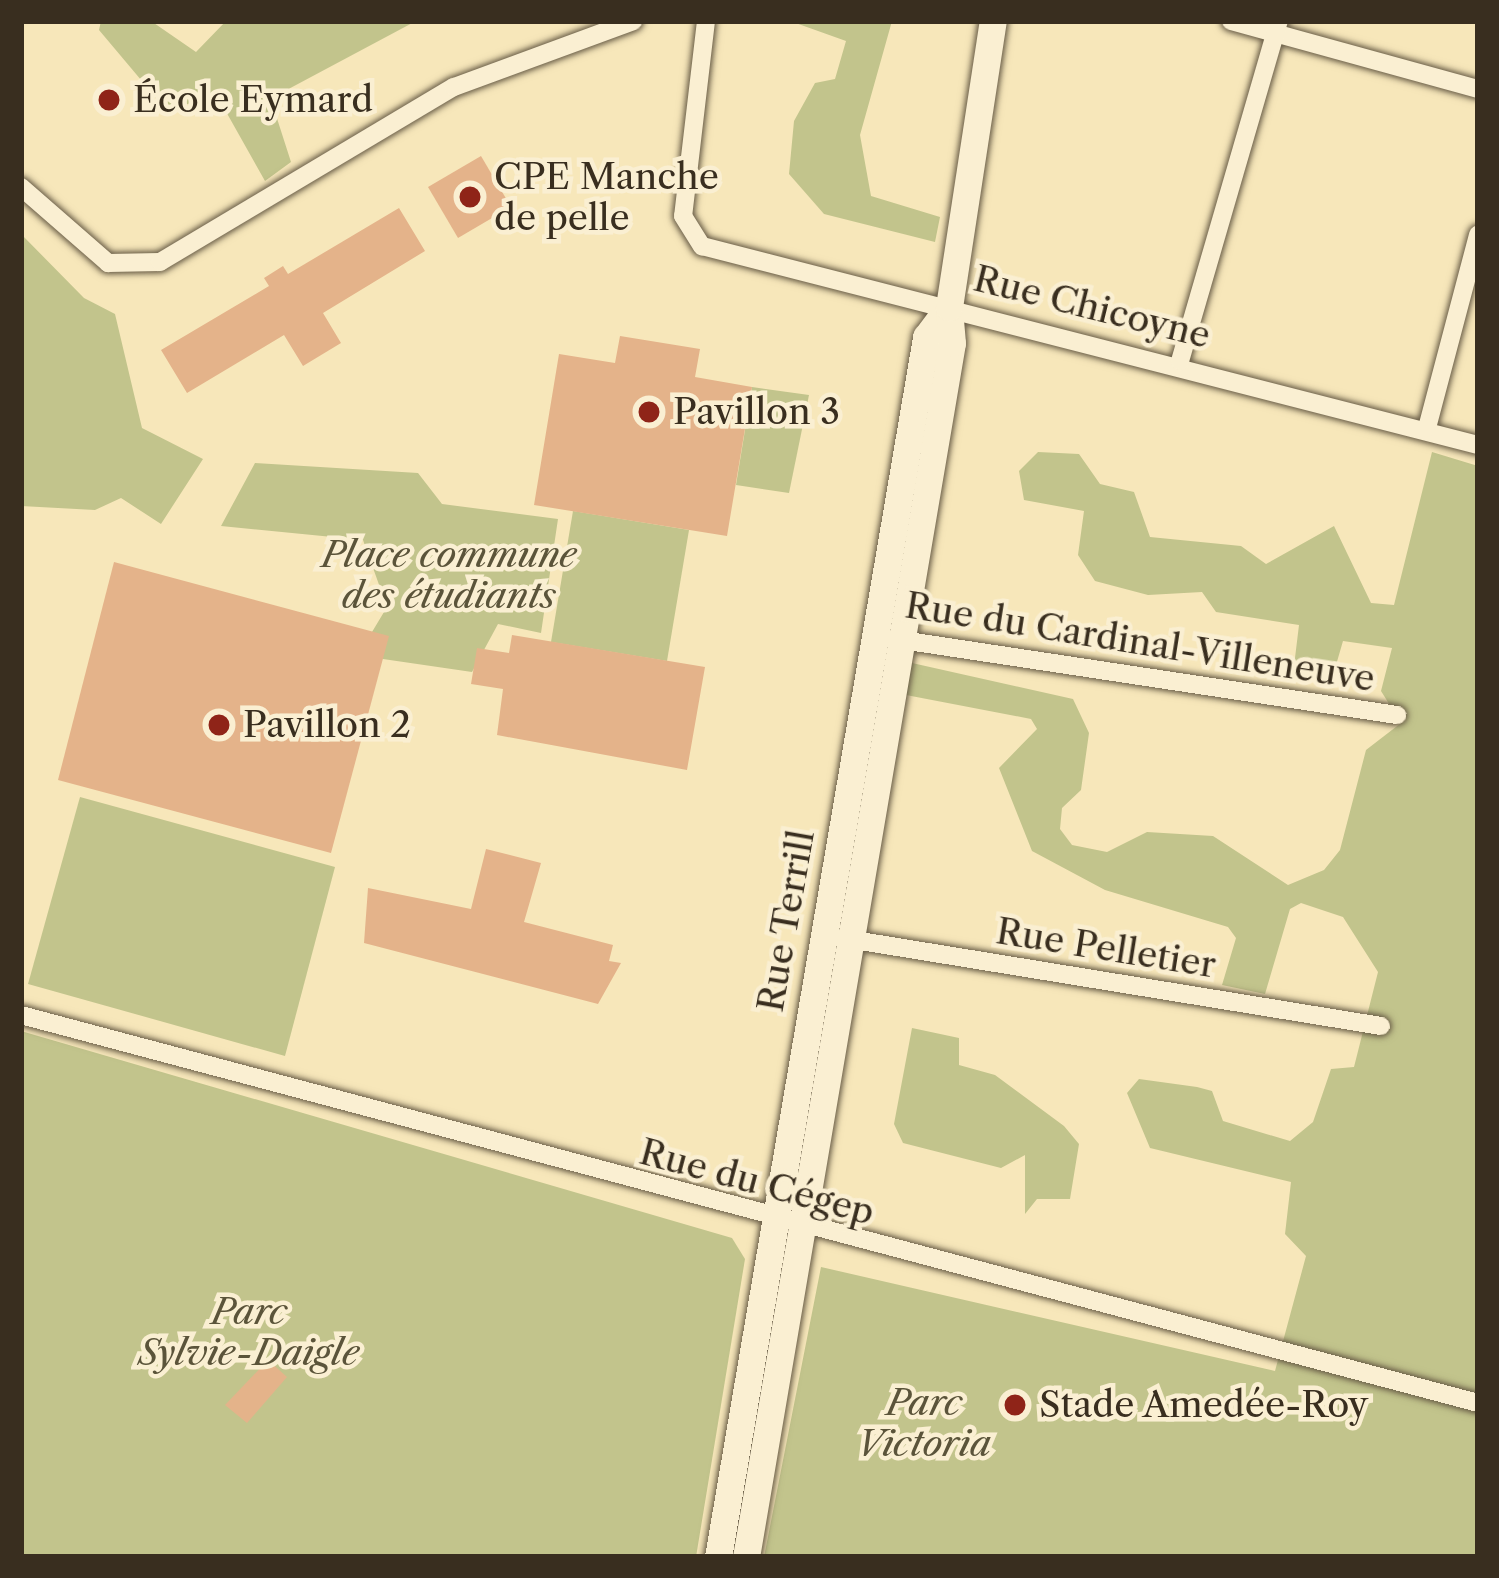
<!DOCTYPE html>
<meta charset="utf-8">
<style>
body{margin:0}
#map{position:relative;width:1499px;height:1578px;overflow:hidden;background:#f7e7ba;font-family:"Libre Caslon Text",serif}
div>[style]{position:absolute}
[style*='--x']{left:calc(var(--x)*1px);top:calc(var(--y)*1px);width:calc(var(--w)*1px);rotate:calc(var(--a)*1deg)}
.green>*{inset:0;background:#c2c48c}
.building>*{inset:0;background:#e4b38a}
.roads{filter:drop-shadow(0 0 3px #685c46) drop-shadow(0 0 3px #685c46)}
.street>*{height:18px;margin:-9px;padding:0 9px;transform-origin:9px;border-radius:9px;background:#faefd2}
.secondary>*{height:27px;margin:-13.5px;padding:0 13.5px;transform-origin:13.5px;border-radius:13.5px;background:#faefd2}
.dots>*{width:33px;height:33px;translate:-50% -50%;box-sizing:border-box;border:6px solid #faefd2;border-radius:50%}
span{translate:-50% -50%;white-space:nowrap;text-align:center;line-height:1.15;-webkit-text-stroke:9px #faefd2;paint-order:stroke}
.poi-label{font-size:36px;color:#392e1f}
.left{translate:0 -50%;text-align:left}
.street-label{font-size:36px;color:#392e1f}
.park-label{font-size:36px;color:#5b543a;font-style:italic}
.frame{position:absolute;inset:0;border:24px solid #392e1f;pointer-events:none}
</style>
<div id="map">
<div class="green">
<div style="clip-path:polygon(151px 21px,196px 52px,226px 21px,416px 21px,281px 93px,273px 106px,291px 162px,265px 181px,220px 101px,225px 89px,168px 112px,99px 30px,101px 21px)"></div>
<div style="clip-path:polygon(790px 21px,892px 21px,860px 135px,871px 196px,940px 217px,935px 242px,824px 214px,789px 174px,794px 121px,815px 83px,835px 79px,846px 41px)"></div>
<div style="clip-path:polygon(21px 234px,84px 298px,115px 314px,142px 428px,203px 459px,161px 524px,121px 498px,95px 510px,21px 506px)"></div>
<div style="clip-path:polygon(752px 387px,809px 395px,789px 493px,736px 485px)"></div>
<div style="clip-path:polygon(1038px 452px,1079px 454px,1100px 484px,1134px 492px,1150px 537px,1241px 546px,1266px 564px,1334px 526px,1371px 603px,1394px 605px,1432px 452px,1478px 466px,1478px 1557px,764px 1557px,821px 1267px,1275px 1371px,1306px 1256px,1285px 1234px,1291px 1182px,1150px 1148px,1127px 1093px,1139px 1079px,1197px 1087px,1212px 1091px,1223px 1121px,1290px 1141px,1313px 1122px,1331px 1069px,1354px 1067px,1378px 972px,1343px 917px,1301px 903px,1290px 909px,1265px 994px,1222px 985px,1236px 938px,1228px 927px,1105px 890px,1032px 851px,999px 768px,1037px 729px,1031px 719px,906px 695px,912px 663px,1073px 699px,1089px 733px,1081px 790px,1062px 808px,1060px 829px,1072px 845px,1107px 852px,1147px 832px,1213px 836px,1288px 885px,1324px 870px,1340px 850px,1366px 750px,1401px 723px,1381px 691px,1392px 648px,1343px 641px,1334px 672px,1294px 666px,1299px 625px,1216px 612px,1202px 592px,1148px 595px,1095px 581px,1078px 555px,1084px 511px,1024px 500px,1019px 471px)"></div>
<div style="clip-path:polygon(255px 463px,418px 473px,442px 504px,558px 519px,541px 633px,498px 624px,472px 672px,383px 659px,372px 632px,387px 607px,363px 540px,221px 526px)"></div>
<div style="clip-path:polygon(573px 511px,689px 530px,667px 661px,551px 642px)"></div>
<div style="clip-path:polygon(80px 797px,335px 867px,285px 1056px,28px 984px)"></div>
<div style="clip-path:polygon(912px 1028px,959px 1038px,959px 1065px,995px 1075px,1064px 1126px,1079px 1144px,1070px 1199px,1037px 1199px,1025px 1214px,1025px 1155px,1001px 1168px,903px 1143px,894px 1124px)"></div>
<div style="clip-path:polygon(21px 1031px,732px 1238px,745px 1259px,696px 1557px,21px 1557px)"></div>
</div>
<div class="building">
<div style="clip-path:polygon(481px 156px,511px 207px,458px 238px,428px 187px)"></div>
<div style="clip-path:polygon(399px 208px,425px 251px,323px 313px,341px 343px,303px 366px,284px 335px,187px 393px,161px 350px,269px 286px,264px 278px,283px 266px,288px 274px)"></div>
<div style="clip-path:polygon(620px 336px,700px 349px,695px 377px,752px 387px,727px 536px,534px 505px,559px 354px,615px 363px)"></div>
<div style="clip-path:polygon(114px 562px,389px 636px,331px 853px,58px 780px)"></div>
<div style="clip-path:polygon(512px 635px,705px 667px,687px 770px,497px 735px,503px 689px,471px 684px,477px 648px,509px 653px)"></div>
<div style="clip-path:polygon(486px 849px,541px 863px,524px 922px,613px 945px,609px 961px,621px 963px,598px 1004px,364px 943px,368px 888px,471px 909px)"></div>
<div style="clip-path:polygon(268px 1360px,287px 1377px,247px 1423px,225px 1405px)"></div>
</div>
<div class="roads">
<div class="street">
<div style="--x:706;--y:21;--w:196;--a:96.7"></div>
<div style="--x:683;--y:216;--w:36;--a:58"></div>
<div style="--x:702;--y:246;--w:801;--a:14.38"></div>
<div style="--x:1231;--y:21;--w:256;--a:15.4"></div>
<div style="--x:21;--y:187;--w:116;--a:41.1"></div>
<div style="--x:108;--y:263;--w:52;--a:-1.1"></div>
<div style="--x:160;--y:262;--w:342;--a:-30.8"></div>
<div style="--x:454;--y:87;--w:191;--a:-20.2"></div>
<div style="--x:1180;--y:361;--w:354;--a:-73.8"></div>
<div style="--x:1427;--y:428;--w:200;--a:-75.2"></div>
<div style="--x:895;--y:639;--w:508;--a:8.61"></div>
<div style="--x:842;--y:938;--w:546;--a:9.27"></div>
<div style="--x:21;--y:1015;--w:1508;--a:14.91"></div>
</div>
<div class="secondary">
<div style="--x:718;--y:1557;--w:1238;--a:-80.32"></div>
<div style="--x:926;--y:337;--w:38;--a:-53"></div>
<div style="--x:746;--y:1557;--w:1231;--a:-80.37"></div>
<div style="--x:952;--y:343;--w:36;--a:-95"></div>
<div style="--x:949;--y:307;--w:289;--a:-81.3"></div>
</div>
</div>
<div class="dots">
<div style="left:109px;top:100px;background:#8f2418"></div>
<div style="left:470px;top:197px;background:#8f2418"></div>
<div style="left:649px;top:412px;background:#8f2418"></div>
<div style="left:219px;top:725px;background:#8f2418"></div>
<div style="left:1015px;top:1405px;background:#8f2418"></div>
</div>
<div class="poi-label">
<span class="left" style="left:133px;top:100px">École Eymard</span>
<span class="left" style="left:494px;top:197px">CPE Manche<br>de pelle</span>
<span class="left" style="left:673px;top:412px">Pavillon 3</span>
<span class="left" style="left:243px;top:725px">Pavillon 2</span>
<span class="left" style="left:1039px;top:1405px">Stade Amedée-Roy</span>
</div>
<div class="street-label">
<span style="left:1092px;top:307px;rotate:14deg">Rue Chicoyne</span>
<span style="left:1140px;top:642px;rotate:9deg">Rue du Cardinal-Villeneuve</span>
<span style="left:786px;top:921px;rotate:-80deg">Rue Terrill</span>
<span style="left:1106px;top:948px;rotate:9deg">Rue Pelletier</span>
<span style="left:757px;top:1182px;rotate:15deg">Rue du Cégep</span>
</div>
<div class="park-label">
<span style="left:449px;top:575px">Place commune<br>des étudiants</span>
<span style="left:249px;top:1332px">Parc<br>Sylvie-Daigle</span>
<span style="left:924px;top:1423px">Parc<br>Victoria</span>
</div>
<div class="frame"></div>
</div>
